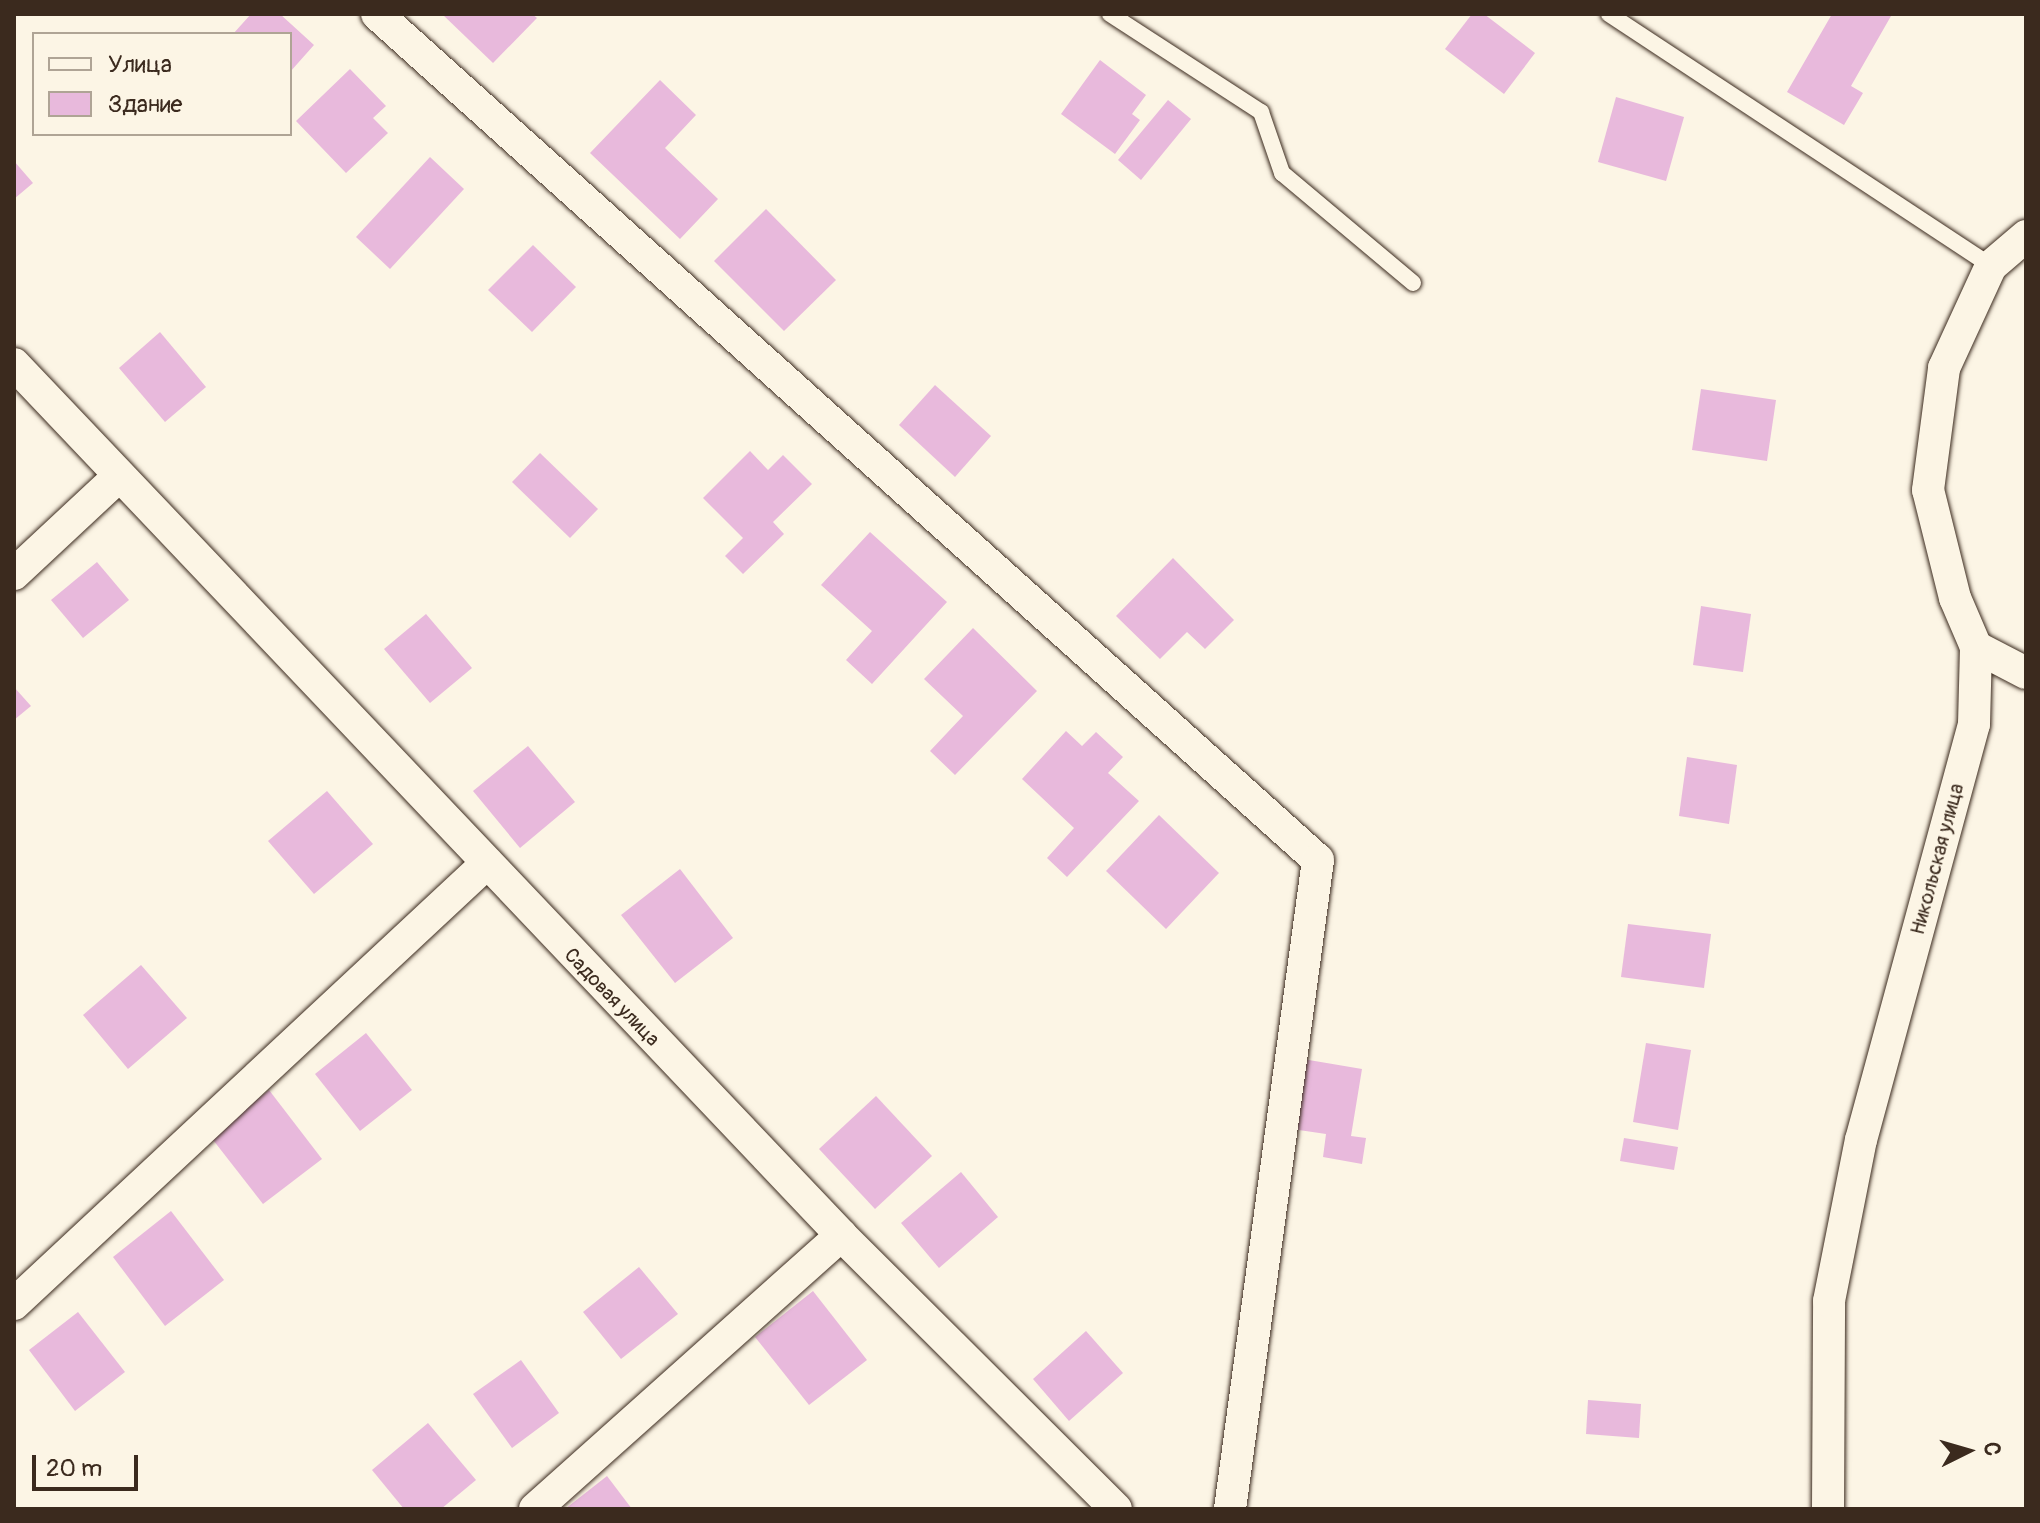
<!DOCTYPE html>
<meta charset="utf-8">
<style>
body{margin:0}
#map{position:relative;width:2040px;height:1523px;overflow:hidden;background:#fcf5e5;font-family:Pangolin,sans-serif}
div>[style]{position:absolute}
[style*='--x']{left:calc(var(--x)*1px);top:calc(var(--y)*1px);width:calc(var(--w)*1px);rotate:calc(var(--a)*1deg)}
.building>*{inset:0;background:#e8b9dc}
.roads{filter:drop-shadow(0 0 2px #3b2a1e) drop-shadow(0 0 2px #3b2a1e)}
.lane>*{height:16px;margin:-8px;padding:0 8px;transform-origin:8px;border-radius:8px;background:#fcf5e5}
.street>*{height:32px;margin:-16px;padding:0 16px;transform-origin:16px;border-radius:16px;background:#fcf5e5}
span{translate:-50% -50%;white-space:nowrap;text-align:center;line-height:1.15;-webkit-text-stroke:6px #fcf5e5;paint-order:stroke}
.street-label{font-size:20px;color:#3b2a1e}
.frame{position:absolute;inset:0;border:16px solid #3b2a1e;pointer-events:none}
.legend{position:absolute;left:32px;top:32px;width:260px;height:104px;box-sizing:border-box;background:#fcf5e5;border:2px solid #afa495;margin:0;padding:10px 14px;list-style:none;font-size:24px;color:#3b2a1e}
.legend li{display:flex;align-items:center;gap:16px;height:40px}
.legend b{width:40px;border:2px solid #afa495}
.north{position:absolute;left:1928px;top:1411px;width:80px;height:80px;-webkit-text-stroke:6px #fcf5e5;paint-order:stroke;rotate:85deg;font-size:22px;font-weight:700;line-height:32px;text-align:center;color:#3b2a1e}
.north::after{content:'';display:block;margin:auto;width:28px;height:36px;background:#3b2a1e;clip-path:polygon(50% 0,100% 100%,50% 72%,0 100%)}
.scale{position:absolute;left:32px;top:1455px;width:106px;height:36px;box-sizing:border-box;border:4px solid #3b2a1e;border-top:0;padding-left:10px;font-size:24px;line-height:28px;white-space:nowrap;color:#3b2a1e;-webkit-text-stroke:6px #fcf5e5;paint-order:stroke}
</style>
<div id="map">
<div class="building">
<div style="clip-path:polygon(251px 14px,280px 14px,314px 45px,290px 72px,290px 34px,233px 34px)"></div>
<div style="clip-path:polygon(442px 14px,532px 14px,537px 18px,493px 63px)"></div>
<div style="clip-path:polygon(1472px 14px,1484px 14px,1535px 53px,1504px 94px,1445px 49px)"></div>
<div style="clip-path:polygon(1832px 14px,1891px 16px,1851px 86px,1863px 93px,1844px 125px,1787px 92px)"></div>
<div style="clip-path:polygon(1100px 60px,1146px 95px,1132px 114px,1140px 120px,1115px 154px,1061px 114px)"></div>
<div style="clip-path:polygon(350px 69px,386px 106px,373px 118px,388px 133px,346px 173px,296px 121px)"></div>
<div style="clip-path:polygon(660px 80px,696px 115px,665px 148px,718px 199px,680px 239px,590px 153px)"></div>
<div style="clip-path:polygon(1616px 97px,1684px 117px,1666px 181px,1598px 162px)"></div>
<div style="clip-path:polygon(1168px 100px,1191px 119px,1141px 180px,1118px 160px)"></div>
<div style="clip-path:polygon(430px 157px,464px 189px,390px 269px,356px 237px)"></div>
<div style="clip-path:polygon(14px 161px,33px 183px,14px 199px)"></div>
<div style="clip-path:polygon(766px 209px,836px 280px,784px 331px,714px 261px)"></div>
<div style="clip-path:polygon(533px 245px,576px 287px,532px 332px,488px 290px)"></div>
<div style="clip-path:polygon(160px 332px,206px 387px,165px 422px,119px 368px)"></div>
<div style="clip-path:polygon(935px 385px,991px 436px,955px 477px,899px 425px)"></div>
<div style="clip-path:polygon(1701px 389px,1776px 400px,1767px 461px,1692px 450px)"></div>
<div style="clip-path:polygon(750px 451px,768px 470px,783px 455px,812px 484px,773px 522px,784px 534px,743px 574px,725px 556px,743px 538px,703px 498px)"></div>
<div style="clip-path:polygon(540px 453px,598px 509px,570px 538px,512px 482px)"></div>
<div style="clip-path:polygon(870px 532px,947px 602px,872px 684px,846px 660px,872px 631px,821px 585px)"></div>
<div style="clip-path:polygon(1173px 558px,1234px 620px,1205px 649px,1187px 632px,1160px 659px,1116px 616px)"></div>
<div style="clip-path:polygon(97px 562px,129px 600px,83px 638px,51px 600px)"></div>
<div style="clip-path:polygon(1701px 606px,1751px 614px,1743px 672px,1693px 665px)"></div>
<div style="clip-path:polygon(426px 614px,472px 668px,430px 703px,384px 649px)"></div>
<div style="clip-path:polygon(973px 628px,1037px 691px,955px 775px,930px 751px,963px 716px,924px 679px)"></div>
<div style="clip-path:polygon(14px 687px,31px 706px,14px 720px)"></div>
<div style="clip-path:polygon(1066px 731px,1082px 746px,1096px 732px,1123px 757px,1108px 773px,1139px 801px,1067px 877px,1047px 858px,1074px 828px,1022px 779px)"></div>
<div style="clip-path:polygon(528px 746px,575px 802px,520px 848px,473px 791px)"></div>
<div style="clip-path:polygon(1687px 757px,1737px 765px,1729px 824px,1679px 816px)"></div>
<div style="clip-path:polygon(327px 791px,373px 844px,314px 894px,268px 841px)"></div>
<div style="clip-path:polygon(1159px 815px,1219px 873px,1166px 929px,1106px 871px)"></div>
<div style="clip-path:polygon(680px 869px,733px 938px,675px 983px,621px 915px)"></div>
<div style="clip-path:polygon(1628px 924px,1711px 934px,1704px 988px,1621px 977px)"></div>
<div style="clip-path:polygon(141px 965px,187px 1018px,128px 1069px,83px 1015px)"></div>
<div style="clip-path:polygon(366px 1033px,412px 1090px,360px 1131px,315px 1074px)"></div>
<div style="clip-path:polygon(1646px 1043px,1691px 1050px,1678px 1130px,1633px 1122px)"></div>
<div style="clip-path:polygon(1303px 1059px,1362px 1069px,1351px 1136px,1366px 1138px,1362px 1164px,1323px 1157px,1326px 1134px,1292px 1129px)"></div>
<div style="clip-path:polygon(269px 1090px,322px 1159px,263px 1204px,210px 1136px)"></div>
<div style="clip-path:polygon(876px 1096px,932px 1156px,875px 1209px,819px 1149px)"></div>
<div style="clip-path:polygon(1624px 1138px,1678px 1147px,1674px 1170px,1620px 1161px)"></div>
<div style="clip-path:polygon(961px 1172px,998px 1217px,939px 1268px,901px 1223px)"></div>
<div style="clip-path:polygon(171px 1211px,224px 1280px,165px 1326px,113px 1257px)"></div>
<div style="clip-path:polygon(639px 1267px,678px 1314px,621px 1359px,583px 1312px)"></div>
<div style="clip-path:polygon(813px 1291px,867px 1360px,809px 1405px,755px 1337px)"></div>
<div style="clip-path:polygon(78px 1312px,125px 1372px,75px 1411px,29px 1350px)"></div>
<div style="clip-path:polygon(1086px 1331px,1123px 1373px,1069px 1421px,1033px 1379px)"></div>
<div style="clip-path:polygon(521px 1360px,559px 1413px,512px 1448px,473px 1394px)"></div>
<div style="clip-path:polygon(1588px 1400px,1641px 1404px,1639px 1438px,1586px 1434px)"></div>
<div style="clip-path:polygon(428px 1423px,476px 1480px,441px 1509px,404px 1509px,372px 1470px)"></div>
<div style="clip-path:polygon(607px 1476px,632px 1509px,565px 1509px)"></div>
</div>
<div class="roads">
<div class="lane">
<div style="--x:1110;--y:14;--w:180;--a:33"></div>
<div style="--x:1261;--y:112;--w:65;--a:71"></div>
<div style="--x:1282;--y:173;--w:171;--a:40"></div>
<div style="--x:1609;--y:14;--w:458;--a:33.4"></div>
</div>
<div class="street">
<div style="--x:377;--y:14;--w:1265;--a:41.96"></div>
<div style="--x:1318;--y:860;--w:655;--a:97.72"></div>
<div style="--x:14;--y:364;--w:1201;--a:46.48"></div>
<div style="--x:841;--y:1235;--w:388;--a:44.9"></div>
<div style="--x:14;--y:574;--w:144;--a:-43"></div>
<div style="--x:1976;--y:647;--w:56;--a:27.5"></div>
<div style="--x:14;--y:1304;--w:644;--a:-42.99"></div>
<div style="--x:535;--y:1509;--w:411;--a:-41.8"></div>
<div style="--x:1828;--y:1509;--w:208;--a:-89.7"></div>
<div style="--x:1829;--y:1301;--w:164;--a:-78.8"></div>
<div style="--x:1861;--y:1140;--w:431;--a:-74.8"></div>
<div style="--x:1974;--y:724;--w:77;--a:-88.5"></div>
<div style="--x:1976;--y:647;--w:53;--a:-113.2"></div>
<div style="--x:1955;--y:598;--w:111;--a:-104"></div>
<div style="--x:1928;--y:490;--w:123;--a:-82.5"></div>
<div style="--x:1944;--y:368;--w:112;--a:-65.3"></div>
<div style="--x:1991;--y:266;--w:46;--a:-40.6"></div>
</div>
</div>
<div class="street-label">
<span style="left:1937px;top:859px;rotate:-75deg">Никольская улица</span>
<span style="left:612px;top:997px;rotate:46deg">Садовая улица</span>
</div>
<div class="frame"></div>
<ul class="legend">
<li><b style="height:10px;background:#fcf5e5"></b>Улица</li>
<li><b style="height:22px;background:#e8b9dc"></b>Здание</li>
</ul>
<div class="north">С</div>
<div class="scale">20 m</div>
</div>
